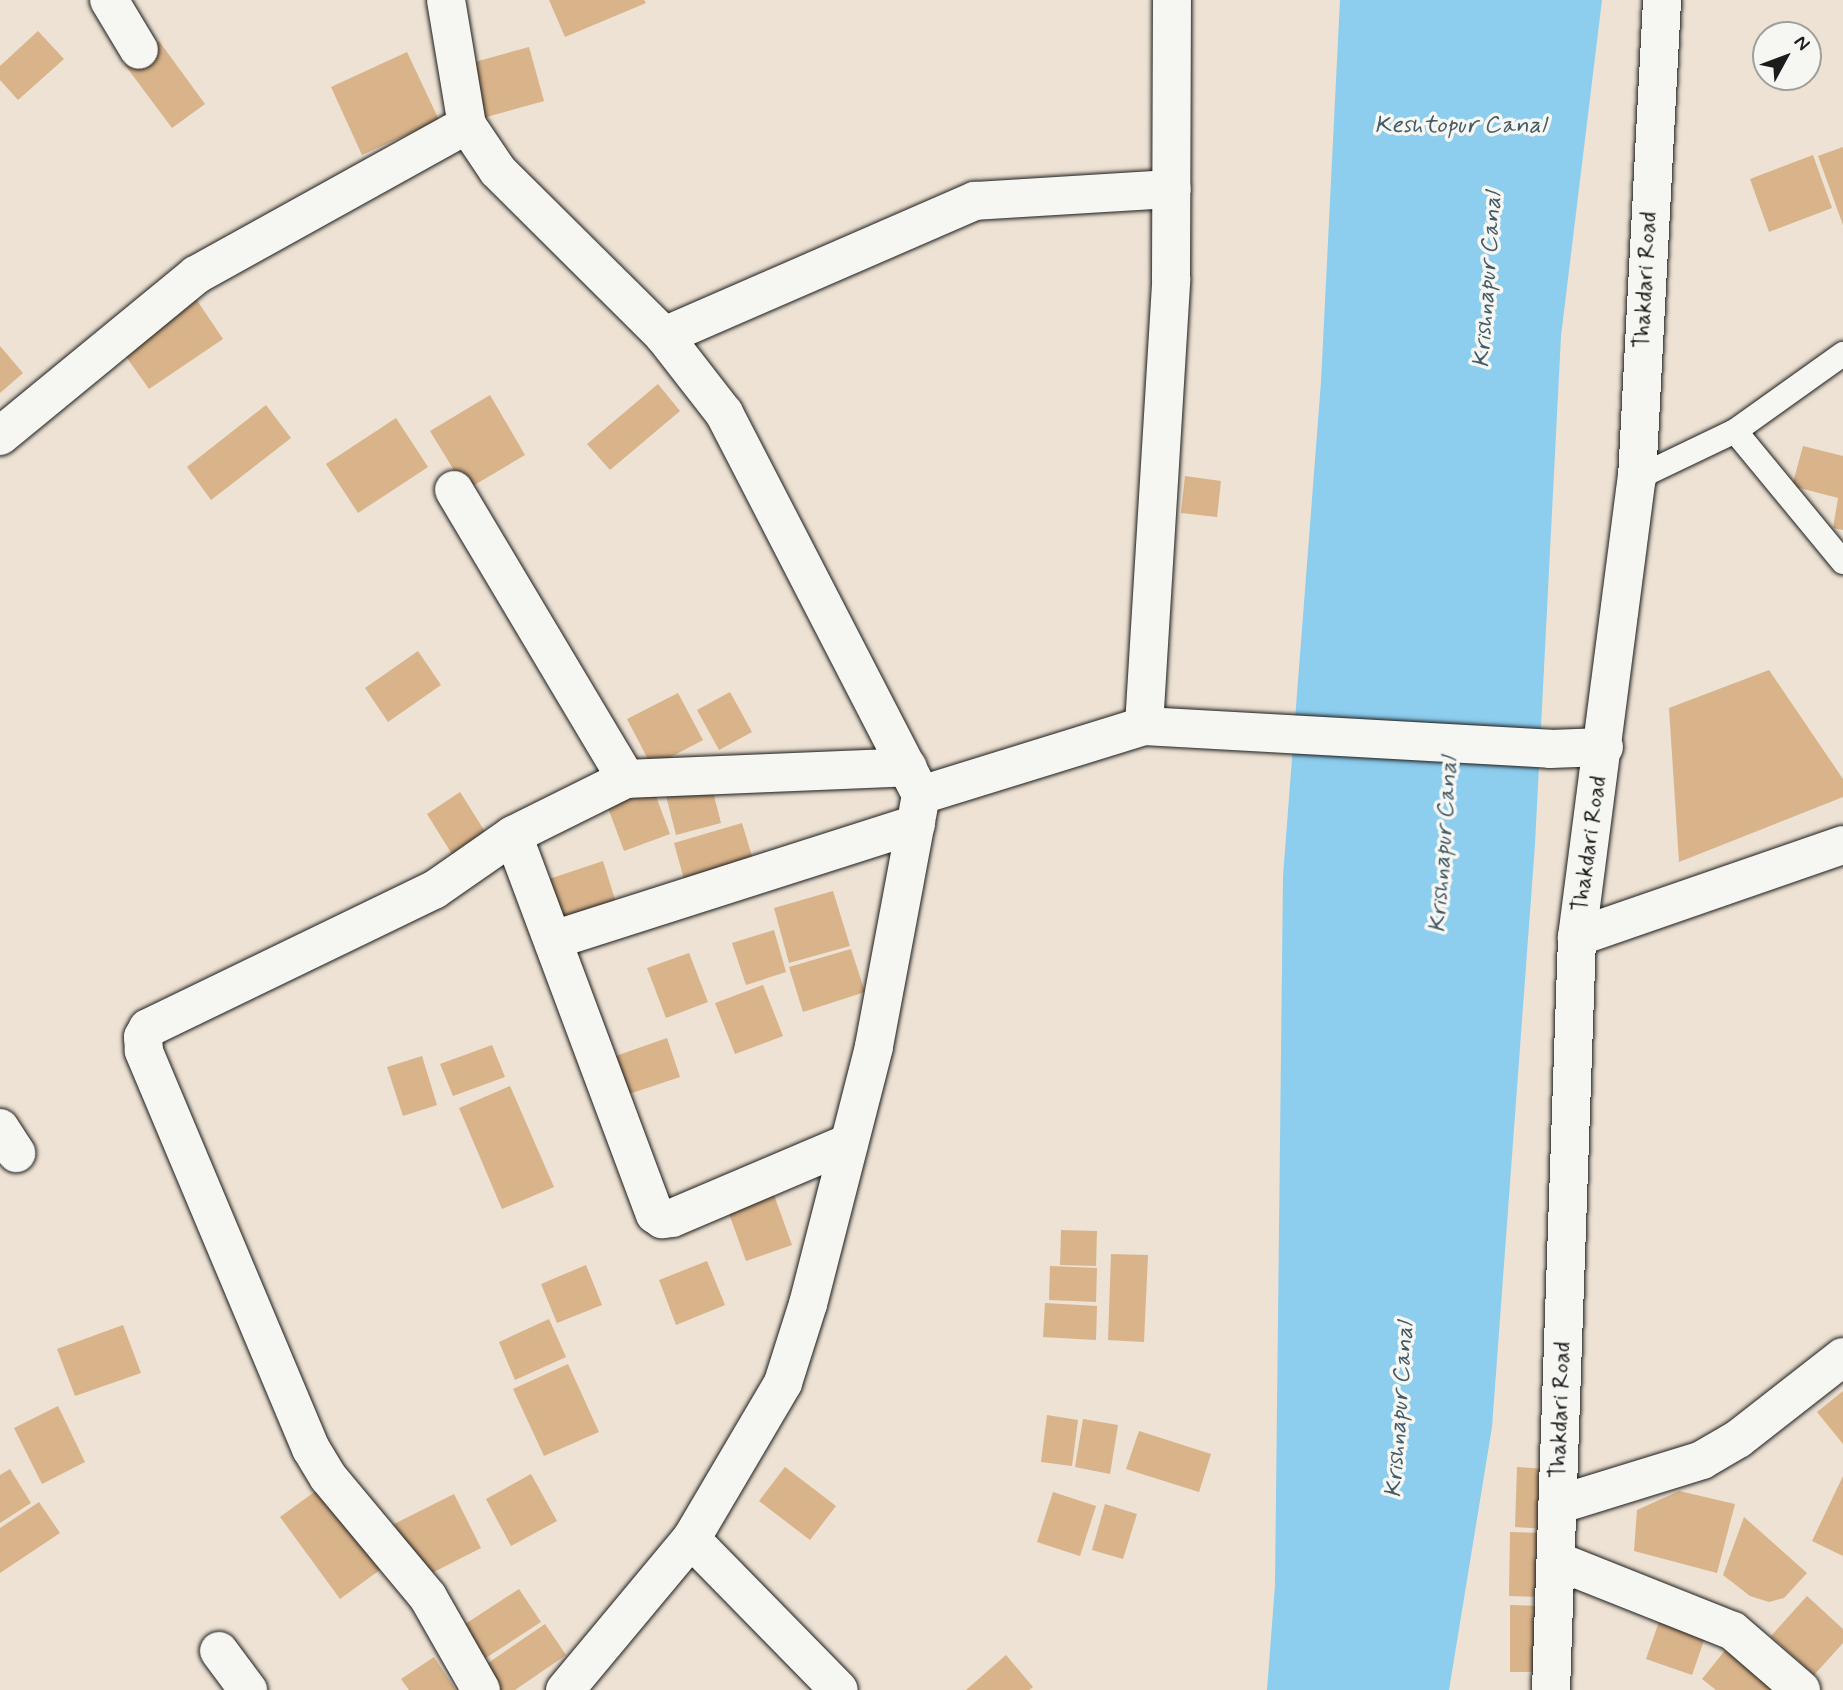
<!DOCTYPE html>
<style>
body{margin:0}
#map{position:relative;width:1843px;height:1690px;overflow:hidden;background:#ede2d3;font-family:Mynerve,sans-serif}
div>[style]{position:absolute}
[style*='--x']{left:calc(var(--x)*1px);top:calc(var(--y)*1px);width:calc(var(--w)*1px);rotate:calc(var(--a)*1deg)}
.water>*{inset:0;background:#8dcdee}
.building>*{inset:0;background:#d9b38a}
.roads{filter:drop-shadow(0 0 2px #1c1c1c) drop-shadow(0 0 2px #1c1c1c)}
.service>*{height:24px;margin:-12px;padding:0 12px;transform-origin:12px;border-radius:12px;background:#f6f6f2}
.minor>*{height:38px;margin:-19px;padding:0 19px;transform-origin:19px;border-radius:19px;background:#f6f6f2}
.tertiary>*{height:38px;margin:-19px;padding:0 19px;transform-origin:19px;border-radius:19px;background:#f6f6f2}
span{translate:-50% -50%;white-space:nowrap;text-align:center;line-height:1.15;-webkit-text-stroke:7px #f6f6f2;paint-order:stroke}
.street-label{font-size:23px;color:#1c1c1c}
.water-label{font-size:24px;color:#445a66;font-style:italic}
.north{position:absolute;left:1752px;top:21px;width:70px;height:70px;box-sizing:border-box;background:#f6f6f2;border:2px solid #9f9f9c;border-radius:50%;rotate:49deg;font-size:19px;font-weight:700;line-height:28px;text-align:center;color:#1c1c1c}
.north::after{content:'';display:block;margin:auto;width:24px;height:32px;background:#1c1c1c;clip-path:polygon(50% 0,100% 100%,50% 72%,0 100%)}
</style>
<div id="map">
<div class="water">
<div style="clip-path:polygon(1340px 0,1602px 0,1561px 336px,1535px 844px,1492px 1427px,1449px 1690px,1267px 1690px,1275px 1585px,1283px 876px,1321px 382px)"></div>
</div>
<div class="building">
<div style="clip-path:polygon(549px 0,644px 0,646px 3px,565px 37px)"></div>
<div style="clip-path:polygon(38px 31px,64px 59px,18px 100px,0 80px,0 66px)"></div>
<div style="clip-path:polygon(159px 41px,205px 104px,172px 128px,125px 65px)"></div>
<div style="clip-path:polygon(529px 47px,544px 101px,479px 119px,464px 65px)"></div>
<div style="clip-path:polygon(407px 52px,439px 120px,362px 155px,331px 87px)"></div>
<div style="clip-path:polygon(1843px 147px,1843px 225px,1818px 156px)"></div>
<div style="clip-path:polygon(1813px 155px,1832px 208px,1769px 232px,1750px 179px)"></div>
<div style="clip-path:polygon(192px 293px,223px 339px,149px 389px,117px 344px)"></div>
<div style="clip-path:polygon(0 346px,23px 373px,0 393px)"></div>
<div style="clip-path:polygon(658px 384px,680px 411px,610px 470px,587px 444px)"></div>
<div style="clip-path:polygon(490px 395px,525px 455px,466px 490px,430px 431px)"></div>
<div style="clip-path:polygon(266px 405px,291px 438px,211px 500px,187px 467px)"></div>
<div style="clip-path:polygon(396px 418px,428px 467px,358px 513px,326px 464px)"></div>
<div style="clip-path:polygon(1803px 446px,1843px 456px,1843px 530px,1833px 528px,1838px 498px,1792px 486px)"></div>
<div style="clip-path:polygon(1185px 476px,1221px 481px,1217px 517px,1181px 513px)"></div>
<div style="clip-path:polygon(418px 651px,441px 685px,388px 722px,365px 688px)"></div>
<div style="clip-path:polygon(1769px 670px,1843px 779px,1843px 797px,1679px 862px,1669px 708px)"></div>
<div style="clip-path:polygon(730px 692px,752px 732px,719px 750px,697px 710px)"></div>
<div style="clip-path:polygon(678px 693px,703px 740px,652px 767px,627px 719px)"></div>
<div style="clip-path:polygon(709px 776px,721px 823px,676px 835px,664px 788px)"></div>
<div style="clip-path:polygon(650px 780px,670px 834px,624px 851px,604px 797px)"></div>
<div style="clip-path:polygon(460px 792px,489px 838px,455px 859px,427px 814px)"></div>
<div style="clip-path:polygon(742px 823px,754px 863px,685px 883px,674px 843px)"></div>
<div style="clip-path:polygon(603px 861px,618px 909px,559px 928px,543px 881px)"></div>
<div style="clip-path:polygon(833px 891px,850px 946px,789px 963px,774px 908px)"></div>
<div style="clip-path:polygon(774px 930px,786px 972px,746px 985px,732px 943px)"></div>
<div style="clip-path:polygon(851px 949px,865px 992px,803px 1012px,789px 967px)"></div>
<div style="clip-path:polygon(689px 953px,708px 1002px,666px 1018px,647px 968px)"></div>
<div style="clip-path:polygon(763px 985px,783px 1036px,735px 1054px,715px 1003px)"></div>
<div style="clip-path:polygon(667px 1038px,680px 1077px,623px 1096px,610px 1058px)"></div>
<div style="clip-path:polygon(492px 1045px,505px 1077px,453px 1096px,440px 1064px)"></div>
<div style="clip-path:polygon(422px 1056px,437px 1105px,403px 1116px,387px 1067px)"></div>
<div style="clip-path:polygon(510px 1086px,554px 1187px,502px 1209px,459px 1108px)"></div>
<div style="clip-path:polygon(769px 1181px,792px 1245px,746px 1261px,723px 1197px)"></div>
<div style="clip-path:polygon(1061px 1230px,1097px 1231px,1096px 1266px,1060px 1265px)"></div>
<div style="clip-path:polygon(1111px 1254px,1148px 1255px,1144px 1342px,1108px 1340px)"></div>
<div style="clip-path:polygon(707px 1261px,725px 1305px,676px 1325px,659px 1280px)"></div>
<div style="clip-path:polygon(586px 1265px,602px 1305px,557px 1323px,541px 1284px)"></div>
<div style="clip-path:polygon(1050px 1266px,1097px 1268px,1096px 1302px,1049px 1300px)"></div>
<div style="clip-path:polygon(1045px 1303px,1097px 1306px,1096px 1340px,1043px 1337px)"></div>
<div style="clip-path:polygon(549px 1319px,566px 1357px,515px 1380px,499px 1342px)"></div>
<div style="clip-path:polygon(123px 1325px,141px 1373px,75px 1396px,57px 1349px)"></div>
<div style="clip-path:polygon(568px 1364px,599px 1432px,544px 1456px,513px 1389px)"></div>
<div style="clip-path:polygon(1843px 1391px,1843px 1444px,1817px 1412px)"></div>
<div style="clip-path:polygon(58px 1406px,85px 1462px,42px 1484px,14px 1428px)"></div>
<div style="clip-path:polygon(1047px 1415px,1078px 1420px,1072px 1466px,1041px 1462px)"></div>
<div style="clip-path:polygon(1083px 1419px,1118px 1425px,1110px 1474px,1075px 1467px)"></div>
<div style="clip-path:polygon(1139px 1431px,1211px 1454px,1199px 1492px,1126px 1469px)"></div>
<div style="clip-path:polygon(785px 1467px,836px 1506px,810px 1540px,759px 1501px)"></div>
<div style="clip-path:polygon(1517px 1467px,1548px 1469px,1546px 1529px,1515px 1527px)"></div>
<div style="clip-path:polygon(10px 1469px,31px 1503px,0 1523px,0 1475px)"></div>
<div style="clip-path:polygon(531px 1474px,557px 1521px,511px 1546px,486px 1499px)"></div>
<div style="clip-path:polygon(1843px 1476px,1843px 1556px,1812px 1541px)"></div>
<div style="clip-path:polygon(324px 1485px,384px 1567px,340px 1599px,280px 1517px)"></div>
<div style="clip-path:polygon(1679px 1491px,1735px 1504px,1717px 1573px,1634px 1551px,1637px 1510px)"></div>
<div style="clip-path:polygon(1053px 1492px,1096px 1506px,1080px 1556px,1037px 1542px)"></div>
<div style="clip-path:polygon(454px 1494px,481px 1548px,422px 1578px,394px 1524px)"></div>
<div style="clip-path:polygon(39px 1502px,60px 1533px,0 1573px,0 1528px)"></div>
<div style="clip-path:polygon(1105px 1504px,1137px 1514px,1123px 1559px,1092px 1550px)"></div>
<div style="clip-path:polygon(1744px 1517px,1807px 1573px,1784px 1598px,1769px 1602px,1750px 1596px,1723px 1575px)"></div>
<div style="clip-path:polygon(1510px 1532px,1546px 1533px,1545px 1597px,1509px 1596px)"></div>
<div style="clip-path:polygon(519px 1589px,541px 1622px,478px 1663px,456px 1630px)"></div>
<div style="clip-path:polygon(1807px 1596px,1843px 1629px,1843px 1643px,1814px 1675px,1771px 1636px)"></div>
<div style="clip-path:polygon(1510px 1605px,1546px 1606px,1545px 1672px,1510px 1672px)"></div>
<div style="clip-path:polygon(1661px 1616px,1707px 1632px,1692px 1675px,1646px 1659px)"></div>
<div style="clip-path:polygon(545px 1624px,566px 1655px,515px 1690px,497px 1690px,482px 1667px)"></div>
<div style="clip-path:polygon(1735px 1638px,1798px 1690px,1716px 1690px,1702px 1679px)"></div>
<div style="clip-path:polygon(1006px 1655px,1033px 1687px,1029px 1690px,966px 1690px)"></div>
<div style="clip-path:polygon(434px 1657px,456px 1690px,409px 1690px,401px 1679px)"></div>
</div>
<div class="roads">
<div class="service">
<div style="--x:1735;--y:431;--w:170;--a:50.5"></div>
<div style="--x:1637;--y:478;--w:109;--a:-25.6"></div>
<div style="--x:1735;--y:431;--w:133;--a:-35.5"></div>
</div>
<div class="minor">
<div style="--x:109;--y:0;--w:58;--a:59"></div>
<div style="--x:446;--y:0;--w:127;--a:80.5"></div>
<div style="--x:467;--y:125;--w:55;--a:56"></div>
<div style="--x:498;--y:171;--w:234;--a:44.8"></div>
<div style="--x:664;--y:336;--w:98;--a:52.1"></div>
<div style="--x:724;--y:413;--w:430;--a:62.7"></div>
<div style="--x:921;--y:795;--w:256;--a:100.6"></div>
<div style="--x:874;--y:1047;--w:265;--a:104.4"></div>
<div style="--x:808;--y:1304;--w:83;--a:107.6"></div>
<div style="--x:783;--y:1383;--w:181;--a:120.5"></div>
<div style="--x:691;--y:1539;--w:197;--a:129.8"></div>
<div style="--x:664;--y:336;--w:339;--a:-23.5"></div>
<div style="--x:975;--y:201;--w:197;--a:-3.5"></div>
<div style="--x:0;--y:436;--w:254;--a:-39.4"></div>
<div style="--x:196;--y:275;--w:310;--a:-29"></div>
<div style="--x:454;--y:490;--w:336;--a:59.2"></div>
<div style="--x:1144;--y:726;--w:448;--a:-86.5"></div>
<div style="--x:1171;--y:279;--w:279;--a:-89.8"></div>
<div style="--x:921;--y:795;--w:233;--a:-17.2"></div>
<div style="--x:1144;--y:726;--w:407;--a:3.2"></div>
<div style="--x:1550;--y:749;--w:54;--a:-2.1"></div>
<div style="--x:513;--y:835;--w:405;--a:69.5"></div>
<div style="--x:655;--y:1214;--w:9;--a:36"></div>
<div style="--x:662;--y:1219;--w:10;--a:-6"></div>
<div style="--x:672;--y:1218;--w:192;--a:-23"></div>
<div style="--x:1577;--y:937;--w:281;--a:-19.1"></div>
<div style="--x:553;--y:940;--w:381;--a:-17.7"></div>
<div style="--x:0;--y:1128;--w:30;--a:57"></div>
<div style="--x:1557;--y:1505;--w:152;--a:-17.2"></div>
<div style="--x:1702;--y:1460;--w:42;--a:-30.3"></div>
<div style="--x:1738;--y:1439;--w:133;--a:-38"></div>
<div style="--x:691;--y:1539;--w:211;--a:45.6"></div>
<div style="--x:1557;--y:1561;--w:189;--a:21.7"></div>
<div style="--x:1733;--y:1631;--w:90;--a:40.9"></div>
<div style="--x:219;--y:1651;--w:49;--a:53.4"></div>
<div style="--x:481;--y:1690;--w:107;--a:-119.7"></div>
<div style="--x:428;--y:1597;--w:156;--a:-129.8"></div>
<div style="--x:328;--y:1477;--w:33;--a:-121"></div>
<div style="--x:311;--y:1449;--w:432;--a:-112.8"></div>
<div style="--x:144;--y:1051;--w:14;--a:-94"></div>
<div style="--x:143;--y:1037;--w:10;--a:-61"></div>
<div style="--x:148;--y:1028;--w:318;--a:-25.8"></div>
<div style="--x:434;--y:890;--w:96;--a:-34.8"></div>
<div style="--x:513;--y:835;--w:126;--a:-26.4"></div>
<div style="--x:626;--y:779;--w:282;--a:-2.4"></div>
</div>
<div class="tertiary">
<div style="--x:1551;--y:1690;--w:753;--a:-88.02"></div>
<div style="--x:1577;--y:937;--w:463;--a:-82.6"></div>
<div style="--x:1637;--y:478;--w:479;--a:-87"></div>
</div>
</div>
<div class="street-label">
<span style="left:1646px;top:280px;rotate:-87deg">Thakdari Road</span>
<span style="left:1590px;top:844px;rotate:-82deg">Thakdari Road</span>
<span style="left:1561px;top:1410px;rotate:-88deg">Thakdari Road</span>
</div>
<div class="water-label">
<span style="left:1460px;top:126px">Keshtopur Canal</span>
<span style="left:1488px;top:280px;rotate:-86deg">Krishnapur Canal</span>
<span style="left:1444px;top:845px;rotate:-86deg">Krishnapur Canal</span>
<span style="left:1400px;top:1410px;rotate:-86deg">Krishnapur Canal</span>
</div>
<div class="north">N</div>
</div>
